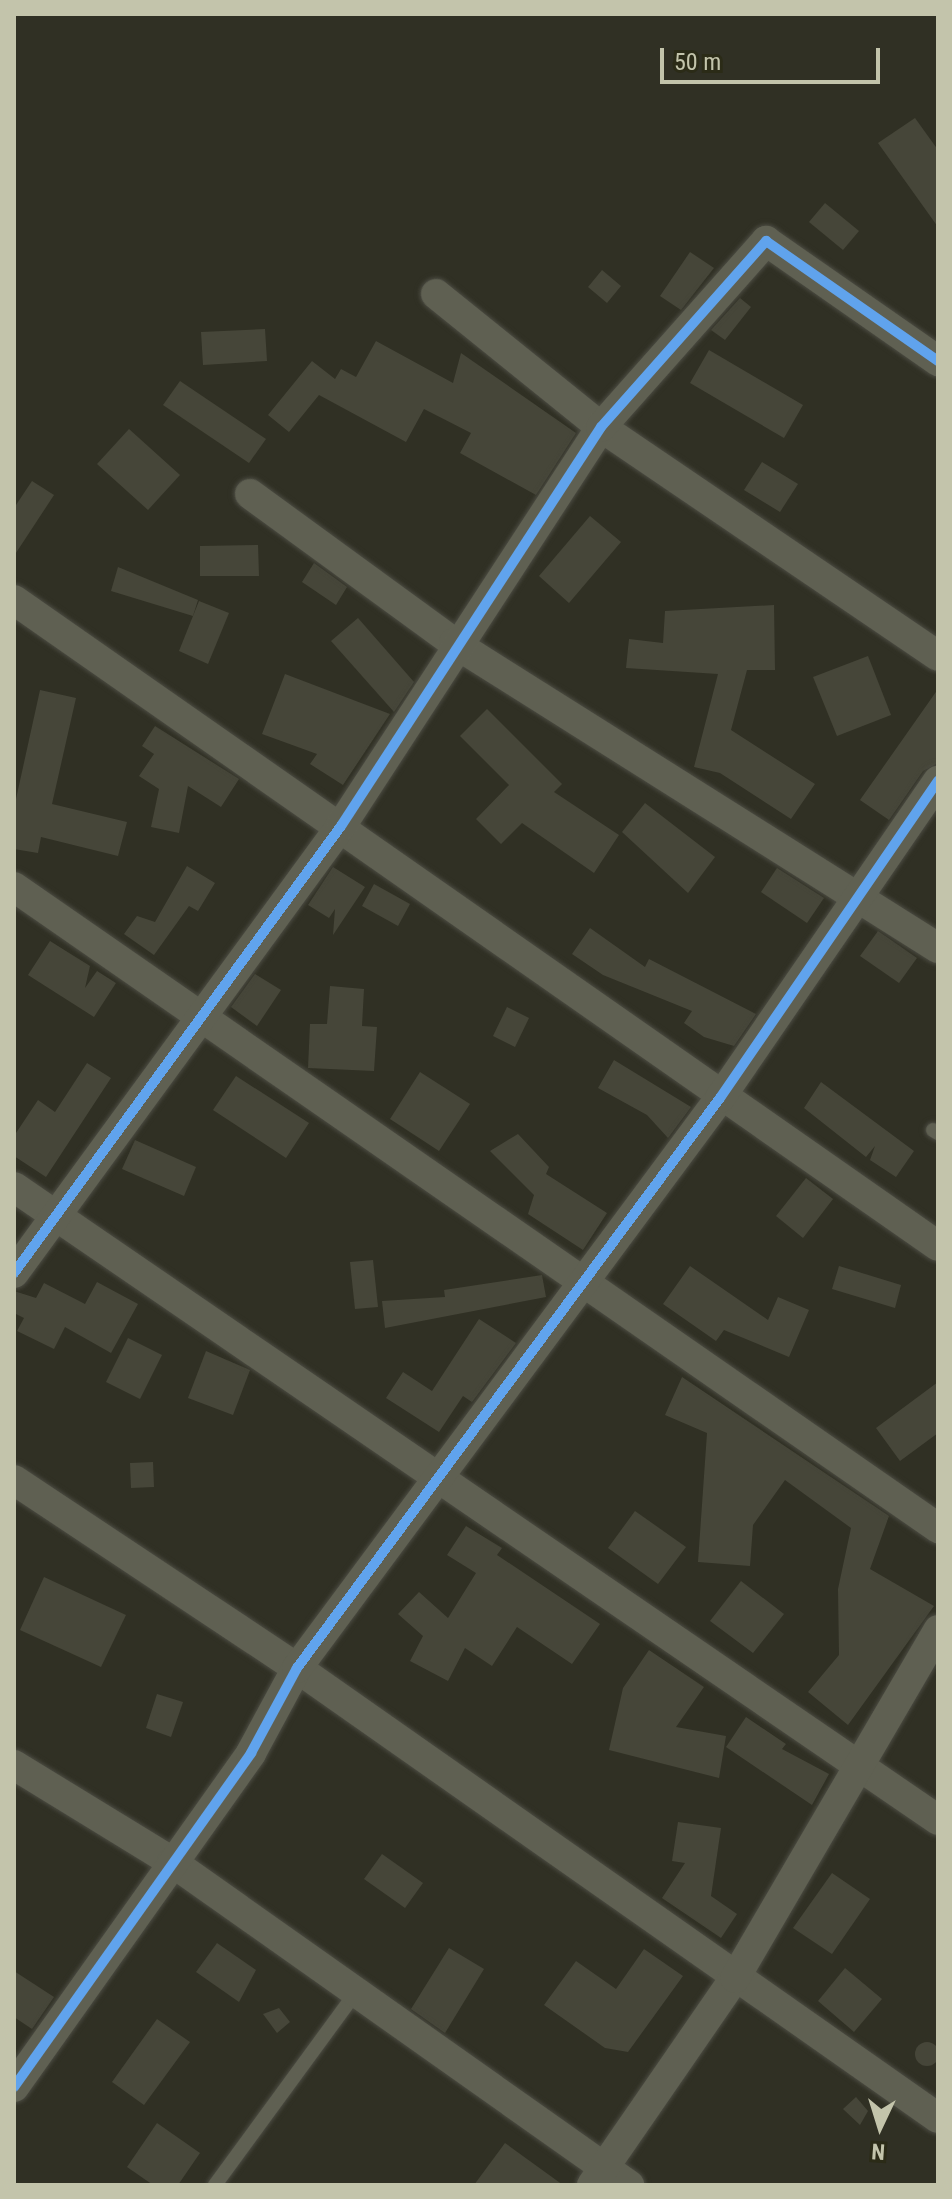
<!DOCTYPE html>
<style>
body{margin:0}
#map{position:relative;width:952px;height:2199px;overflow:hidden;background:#303024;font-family:"Roboto Condensed",sans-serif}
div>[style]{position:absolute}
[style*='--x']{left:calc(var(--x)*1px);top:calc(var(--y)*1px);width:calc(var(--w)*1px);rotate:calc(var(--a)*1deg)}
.building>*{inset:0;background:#464639}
.round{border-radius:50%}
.roads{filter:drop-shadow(0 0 2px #4b4b42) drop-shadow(0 0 2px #4b4b42)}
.lane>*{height:14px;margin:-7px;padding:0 7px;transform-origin:7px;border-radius:7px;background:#5f6052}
.street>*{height:30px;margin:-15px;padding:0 15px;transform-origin:15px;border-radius:15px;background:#5f6052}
.cycleway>*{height:10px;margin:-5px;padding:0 5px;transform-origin:5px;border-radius:5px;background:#60a3ed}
span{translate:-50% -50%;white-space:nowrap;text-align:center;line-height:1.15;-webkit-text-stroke:8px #2b2b17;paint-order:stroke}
.frame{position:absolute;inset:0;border:16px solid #c3c4ab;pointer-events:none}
.north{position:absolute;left:840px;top:2087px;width:80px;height:80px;-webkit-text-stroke:6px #2b2b17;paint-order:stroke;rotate:184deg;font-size:22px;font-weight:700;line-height:32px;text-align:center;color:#c3c4ab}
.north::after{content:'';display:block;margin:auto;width:28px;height:36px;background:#c3c4ab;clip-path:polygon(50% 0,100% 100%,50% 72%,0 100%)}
.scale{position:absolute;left:660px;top:48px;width:220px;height:36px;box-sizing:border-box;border:4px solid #c3c4ab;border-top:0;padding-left:10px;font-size:24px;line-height:28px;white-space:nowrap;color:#c3c4ab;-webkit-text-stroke:6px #2b2b17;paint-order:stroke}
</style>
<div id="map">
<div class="building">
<div style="clip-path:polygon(915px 118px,938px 150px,938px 227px,878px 143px)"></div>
<div style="clip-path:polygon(825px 203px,859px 231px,843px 250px,809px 222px)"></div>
<div style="clip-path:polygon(690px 252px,714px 268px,681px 310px,660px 296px)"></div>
<div style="clip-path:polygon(602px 270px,621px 286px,607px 303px,588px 287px)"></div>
<div style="clip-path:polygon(740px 298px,751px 307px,725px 340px,711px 330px)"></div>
<div style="clip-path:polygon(265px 329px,267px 361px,203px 365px,201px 332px)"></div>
<div style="clip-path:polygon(376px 341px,453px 383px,461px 353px,576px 433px,536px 495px,460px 453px,471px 433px,424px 409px,406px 442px,319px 395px,289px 432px,268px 415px,312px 361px,335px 379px,341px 369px,356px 377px)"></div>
<div style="clip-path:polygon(709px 350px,803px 405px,784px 438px,690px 383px)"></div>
<div style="clip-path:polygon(180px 381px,266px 439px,249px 463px,163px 405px)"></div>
<div style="clip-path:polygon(129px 429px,180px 475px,148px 510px,97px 464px)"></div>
<div style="clip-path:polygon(762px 462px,798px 484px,780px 512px,744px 490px)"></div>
<div style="clip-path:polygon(32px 481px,54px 495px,14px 556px,14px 508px)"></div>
<div style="clip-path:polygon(590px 516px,621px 542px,569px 603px,539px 576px)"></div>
<div style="clip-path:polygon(258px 545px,259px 576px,200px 576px,200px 546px)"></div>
<div style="clip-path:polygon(314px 563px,347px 587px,336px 605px,302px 582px)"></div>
<div style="clip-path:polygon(118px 567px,198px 600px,193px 616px,111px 591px)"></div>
<div style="clip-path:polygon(199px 601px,229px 613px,208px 664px,179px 651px)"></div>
<div style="clip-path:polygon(774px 605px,775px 670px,747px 670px,731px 730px,815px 784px,791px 819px,720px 773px,694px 767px,718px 674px,626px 668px,629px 639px,663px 643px,665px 611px)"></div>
<div style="clip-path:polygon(358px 618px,414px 682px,394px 712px,331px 641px)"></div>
<div style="clip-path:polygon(868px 656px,891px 715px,837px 736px,813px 677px)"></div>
<div style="clip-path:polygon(285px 674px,390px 714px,343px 785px,310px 764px,317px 754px,262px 734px)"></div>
<div style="clip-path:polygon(938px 689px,938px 763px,923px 771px,889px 820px,860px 800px)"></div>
<div style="clip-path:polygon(40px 690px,76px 698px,52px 804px,127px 822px,118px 856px,41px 837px,38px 853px,14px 849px,14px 808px)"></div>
<div style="clip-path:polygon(487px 709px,562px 784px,554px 792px,619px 835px,594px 873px,522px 823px,501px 844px,476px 819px,509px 785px,460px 736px)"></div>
<div style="clip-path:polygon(155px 726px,239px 779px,221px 807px,188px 786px,179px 833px,151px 827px,159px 789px,139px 776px,154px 754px,142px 746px)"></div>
<div style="clip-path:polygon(645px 803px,715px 857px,688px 893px,622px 832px)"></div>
<div style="clip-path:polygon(187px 866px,215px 883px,198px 911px,189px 906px,154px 955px,124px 934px,137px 916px,155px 922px)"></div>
<div style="clip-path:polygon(333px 867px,365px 887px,333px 935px,335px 909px,329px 918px,308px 905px)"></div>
<div style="clip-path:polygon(777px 868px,824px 898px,807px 923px,761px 892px)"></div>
<div style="clip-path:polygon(374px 884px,410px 904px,398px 926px,362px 906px)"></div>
<div style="clip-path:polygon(590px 928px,645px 967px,649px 959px,756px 1014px,734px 1046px,704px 1037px,684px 1023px,692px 1011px,603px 975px,572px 954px)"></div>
<div style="clip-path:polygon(878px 931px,917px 958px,899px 983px,860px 956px)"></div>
<div style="clip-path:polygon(50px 941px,90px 966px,85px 988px,97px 971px,116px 983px,94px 1017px,28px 975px)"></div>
<div style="clip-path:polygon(255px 974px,281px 990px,257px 1026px,231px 1007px)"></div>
<div style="clip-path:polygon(330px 986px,364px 989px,362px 1026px,377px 1027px,374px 1071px,308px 1068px,310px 1024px,327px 1024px)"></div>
<div style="clip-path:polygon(507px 1007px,529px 1018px,515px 1047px,493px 1036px)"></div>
<div style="clip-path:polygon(614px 1060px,691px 1107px,668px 1138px,647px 1115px,598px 1088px)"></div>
<div style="clip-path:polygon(87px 1063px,111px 1078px,46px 1177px,14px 1156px,14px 1136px,38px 1100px,55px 1112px)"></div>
<div style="clip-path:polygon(420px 1072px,470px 1104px,439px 1151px,390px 1119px)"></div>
<div style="clip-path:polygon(236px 1076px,309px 1123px,286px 1158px,213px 1110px)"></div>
<div style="clip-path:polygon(821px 1082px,914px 1151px,896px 1177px,870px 1160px,875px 1146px,866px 1157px,804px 1108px)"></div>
<div style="clip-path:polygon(518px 1134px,549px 1167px,546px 1174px,607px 1213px,583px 1250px,528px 1214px,534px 1195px,490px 1151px)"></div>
<div style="clip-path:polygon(135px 1140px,196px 1167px,184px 1196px,122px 1169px)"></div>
<div style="clip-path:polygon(806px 1178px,833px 1199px,803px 1238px,776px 1216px)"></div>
<div style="clip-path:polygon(373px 1260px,378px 1307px,355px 1309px,350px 1262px)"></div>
<div style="clip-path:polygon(690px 1266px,768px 1320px,778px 1297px,809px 1310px,789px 1357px,724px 1330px,716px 1341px,663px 1304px)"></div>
<div style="clip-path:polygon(839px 1266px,901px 1285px,895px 1308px,832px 1289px)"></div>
<div style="clip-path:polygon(542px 1275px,546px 1297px,385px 1328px,382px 1301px,445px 1297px,444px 1290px)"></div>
<div style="clip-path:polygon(97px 1282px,138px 1304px,111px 1353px,65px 1327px,54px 1349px,17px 1331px,24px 1318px,14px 1313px,14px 1291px,36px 1298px,44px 1283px,85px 1304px)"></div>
<div style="clip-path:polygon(479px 1319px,516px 1343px,472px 1402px,463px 1396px,439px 1432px,386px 1398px,403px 1372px,432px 1391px)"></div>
<div style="clip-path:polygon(128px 1338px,162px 1355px,140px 1399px,106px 1382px)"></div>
<div style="clip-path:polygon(206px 1351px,250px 1370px,233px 1415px,188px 1398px)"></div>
<div style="clip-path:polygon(682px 1377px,889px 1516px,870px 1569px,934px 1606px,848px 1725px,808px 1692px,839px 1655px,838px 1589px,851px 1528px,785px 1480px,753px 1525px,750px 1566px,698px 1562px,707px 1433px,665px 1415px)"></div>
<div style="clip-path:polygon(938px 1382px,938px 1433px,900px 1461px,876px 1428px)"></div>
<div style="clip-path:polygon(153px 1462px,154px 1487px,131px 1488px,130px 1463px)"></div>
<div style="clip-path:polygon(635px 1511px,686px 1547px,658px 1584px,608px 1548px)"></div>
<div style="clip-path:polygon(466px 1526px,502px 1548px,497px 1555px,600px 1624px,572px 1664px,517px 1627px,492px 1666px,465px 1648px,448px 1681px,410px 1661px,423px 1636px,398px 1614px,419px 1592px,448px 1618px,476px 1573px,447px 1555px)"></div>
<div style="clip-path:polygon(44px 1577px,126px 1615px,101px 1667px,20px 1630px)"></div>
<div style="clip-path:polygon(741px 1581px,784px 1614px,753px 1653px,710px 1621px)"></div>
<div style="clip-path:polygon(649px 1650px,704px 1687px,676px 1727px,726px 1736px,719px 1778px,609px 1750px,623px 1688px)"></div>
<div style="clip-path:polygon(157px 1694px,183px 1702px,171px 1737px,146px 1728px)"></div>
<div style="clip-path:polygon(746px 1717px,786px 1744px,782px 1749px,829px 1774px,812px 1805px,726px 1747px)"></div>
<div style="clip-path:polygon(678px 1822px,721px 1828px,711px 1896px,737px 1914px,721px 1938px,662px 1898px,685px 1863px,672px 1861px)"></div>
<div style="clip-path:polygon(382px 1854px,423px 1883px,405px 1908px,364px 1879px)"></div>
<div style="clip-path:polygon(832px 1873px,870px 1899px,832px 1954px,793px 1928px)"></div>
<div style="clip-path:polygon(217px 1943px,256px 1970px,239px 2002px,196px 1972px)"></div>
<div style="clip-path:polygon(449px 1948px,484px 1969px,445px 2033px,411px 2009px)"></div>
<div style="clip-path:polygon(644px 1949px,683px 1976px,628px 2052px,605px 2048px,544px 2005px,576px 1961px,616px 1989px)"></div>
<div style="clip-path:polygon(845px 1968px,882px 1999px,854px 2032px,818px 2001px)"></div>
<div style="clip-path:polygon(14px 1971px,54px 1997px,32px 2029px,14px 2017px)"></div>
<div style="clip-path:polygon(279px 2008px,290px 2022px,277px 2033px,263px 2014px)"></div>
<div style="clip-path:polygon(157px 2019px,190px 2042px,144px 2105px,112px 2082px)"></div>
<div class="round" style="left:915px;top:2042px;width:24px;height:24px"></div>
<div style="clip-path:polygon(856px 2097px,868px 2111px,860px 2125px,843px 2109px)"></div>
<div style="clip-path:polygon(157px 2123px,200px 2153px,178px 2185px,153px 2185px,127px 2167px)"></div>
<div style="clip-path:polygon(505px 2143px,563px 2185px,474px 2185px)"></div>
</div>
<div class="roads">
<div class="lane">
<div style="--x:933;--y:1130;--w:6;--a:31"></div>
<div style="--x:215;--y:2185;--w:239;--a:-53.8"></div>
</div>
<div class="street">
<div style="--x:436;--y:294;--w:212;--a:38.9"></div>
<div style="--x:601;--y:427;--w:407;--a:34.2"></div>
<div style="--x:250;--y:494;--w:253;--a:36.1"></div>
<div style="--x:454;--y:643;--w:572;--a:32.22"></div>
<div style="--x:14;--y:600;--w:1127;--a:34.96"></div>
<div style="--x:14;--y:887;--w:1125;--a:34.75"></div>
<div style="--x:14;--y:1187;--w:1120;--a:34.41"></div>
<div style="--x:14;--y:1273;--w:554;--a:-53.81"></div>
<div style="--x:341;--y:826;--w:476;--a:-56.9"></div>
<div style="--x:601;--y:427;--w:249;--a:-48.4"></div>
<div style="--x:766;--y:241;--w:210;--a:34.9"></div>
<div style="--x:14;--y:1480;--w:340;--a:33.6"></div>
<div style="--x:297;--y:1668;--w:783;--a:35.07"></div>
<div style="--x:14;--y:1765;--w:185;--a:31.5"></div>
<div style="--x:172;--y:1862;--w:560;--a:35.25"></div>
<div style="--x:14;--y:2087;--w:410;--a:-54.6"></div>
<div style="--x:251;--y:1753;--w:97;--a:-61.6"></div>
<div style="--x:297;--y:1668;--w:710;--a:-53.42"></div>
<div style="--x:720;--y:1098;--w:385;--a:-55.5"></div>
<div style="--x:592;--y:2185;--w:252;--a:-55.4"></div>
<div style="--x:735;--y:1978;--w:403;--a:-59.7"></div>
</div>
</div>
<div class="cycleway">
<div style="--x:14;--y:1273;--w:554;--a:-53.81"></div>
<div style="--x:341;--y:826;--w:476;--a:-56.9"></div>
<div style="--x:601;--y:427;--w:249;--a:-48.4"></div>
<div style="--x:766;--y:241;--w:210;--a:34.9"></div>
<div style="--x:14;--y:2087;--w:410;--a:-54.6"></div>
<div style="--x:251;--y:1753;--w:97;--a:-61.6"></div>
<div style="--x:297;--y:1668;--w:710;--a:-53.42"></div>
<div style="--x:720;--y:1098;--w:385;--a:-55.5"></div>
</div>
<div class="frame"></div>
<div class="north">N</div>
<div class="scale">50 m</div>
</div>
